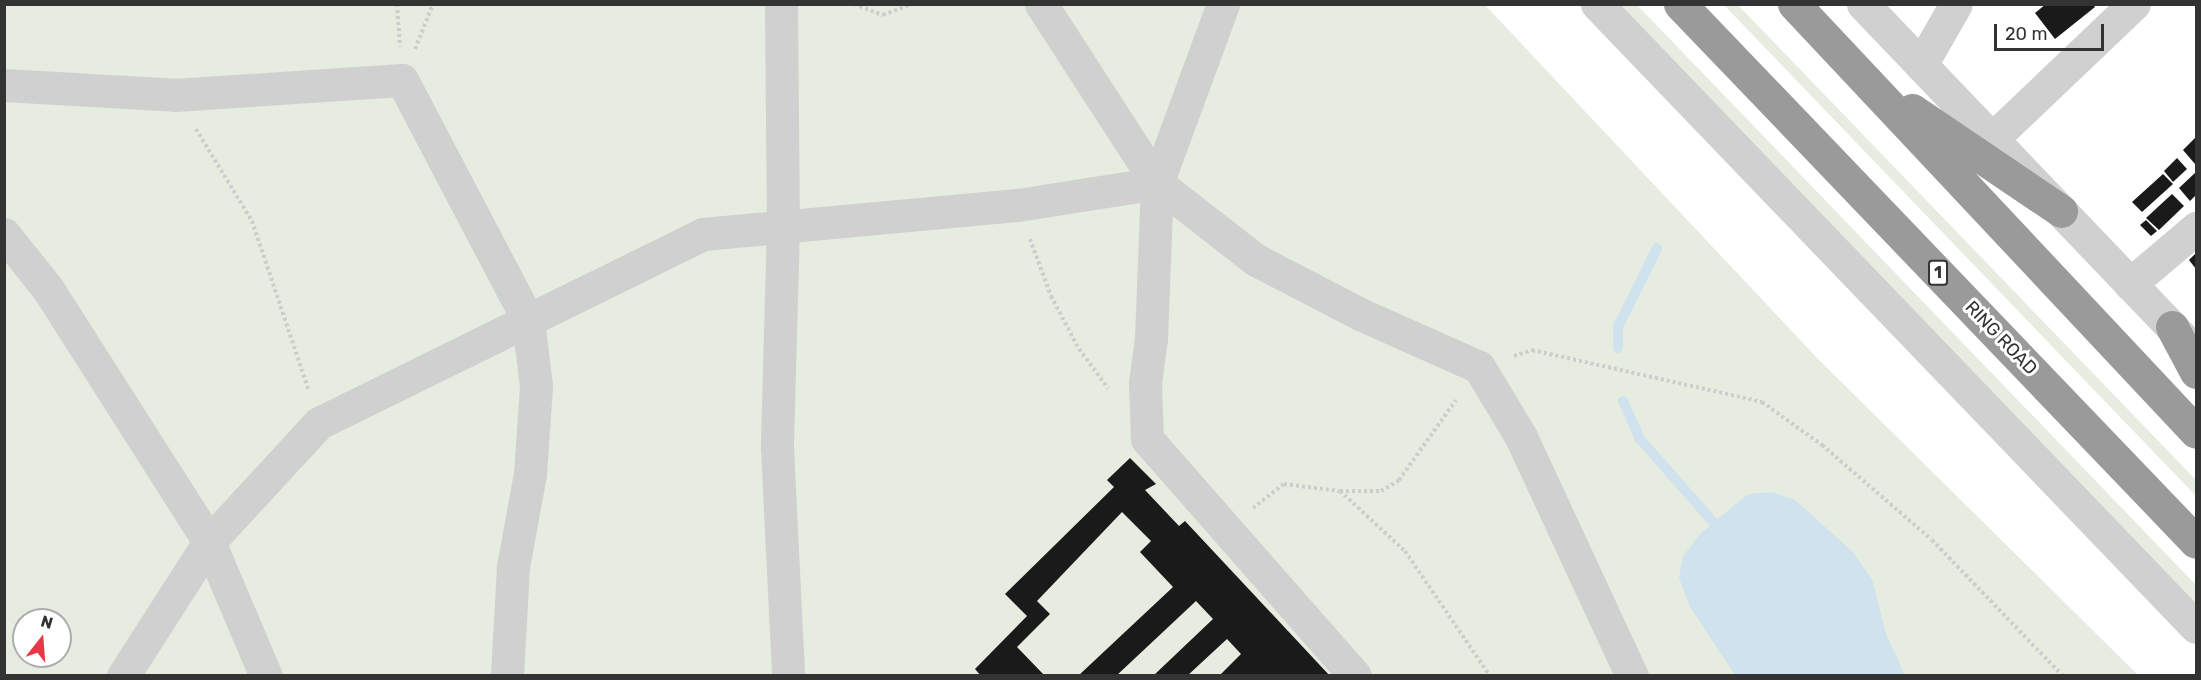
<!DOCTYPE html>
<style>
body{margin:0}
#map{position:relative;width:2201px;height:680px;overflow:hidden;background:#fff;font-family:Rubik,sans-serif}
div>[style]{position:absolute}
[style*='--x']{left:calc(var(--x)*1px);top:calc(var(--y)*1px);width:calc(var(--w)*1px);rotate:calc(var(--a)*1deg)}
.green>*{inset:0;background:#e6ecdf}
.water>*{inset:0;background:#cfe2ee}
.stream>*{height:10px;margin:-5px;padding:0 5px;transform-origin:5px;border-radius:5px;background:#cfe2ee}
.building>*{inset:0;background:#1a1a1a}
.path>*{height:4px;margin-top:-2px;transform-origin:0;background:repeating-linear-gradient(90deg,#cdcdcd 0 3px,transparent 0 6px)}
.minor>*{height:33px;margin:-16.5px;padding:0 16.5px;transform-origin:16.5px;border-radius:16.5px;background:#d0d0d0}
.highway>*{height:33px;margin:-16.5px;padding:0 16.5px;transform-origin:16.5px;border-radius:16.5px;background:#9a9a9a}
span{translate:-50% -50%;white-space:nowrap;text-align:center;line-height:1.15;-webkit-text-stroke:6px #fff;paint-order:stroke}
.shield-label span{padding:2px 4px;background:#fff;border:2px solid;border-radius:4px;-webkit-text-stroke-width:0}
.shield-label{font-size:16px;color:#333;font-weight:700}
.street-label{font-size:18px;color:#333}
.frame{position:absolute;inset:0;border:6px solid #333;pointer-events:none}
.north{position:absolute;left:12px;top:608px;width:60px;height:60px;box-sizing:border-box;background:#fff;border:2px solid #adadad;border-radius:50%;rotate:17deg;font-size:16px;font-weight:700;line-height:24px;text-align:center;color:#333}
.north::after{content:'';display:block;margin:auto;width:21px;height:27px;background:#e63946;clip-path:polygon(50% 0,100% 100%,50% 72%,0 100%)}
.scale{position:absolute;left:1994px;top:24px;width:110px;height:27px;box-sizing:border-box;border:3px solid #333;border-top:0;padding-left:8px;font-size:18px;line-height:21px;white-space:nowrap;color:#333;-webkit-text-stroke:4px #fff;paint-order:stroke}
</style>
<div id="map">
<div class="green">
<div style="clip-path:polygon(evenodd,4px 5px,1485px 5px,1818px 359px,2138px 675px,5px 675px,4px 5px,24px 620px,60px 620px,60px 656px,24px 656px,24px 620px)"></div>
<div style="clip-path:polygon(1613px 5px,1637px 5px,2196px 585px,2196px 609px)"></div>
<div style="clip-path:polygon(1724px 5px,1738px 5px,2196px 480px,2196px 496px)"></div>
</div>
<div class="water">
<div style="clip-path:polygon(1772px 492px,1795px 500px,1853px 552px,1872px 579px,1886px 634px,1905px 675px,1735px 675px,1690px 607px,1679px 578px,1683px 556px,1701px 533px,1748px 494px)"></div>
</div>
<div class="stream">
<div style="--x:1618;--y:348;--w:21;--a:-90"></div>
<div style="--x:1618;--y:327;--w:88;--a:-63.7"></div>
<div style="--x:1623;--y:401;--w:42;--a:65.9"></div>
<div style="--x:1640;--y:439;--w:124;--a:48.6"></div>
</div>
<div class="building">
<div style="clip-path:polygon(2046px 4px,2093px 4px,2095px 7px,2055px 39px,2035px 13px)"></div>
<div style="clip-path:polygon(2196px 137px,2196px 162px,2195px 164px,2183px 150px)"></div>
<div style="clip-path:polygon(2177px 158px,2187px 169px,2173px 182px,2164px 171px)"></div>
<div style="clip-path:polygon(2196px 172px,2196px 195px,2190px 201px,2179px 188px)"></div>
<div style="clip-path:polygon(2163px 174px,2173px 184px,2142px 212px,2132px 202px)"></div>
<div style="clip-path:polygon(2172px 194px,2184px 206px,2159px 230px,2146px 218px)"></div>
<div style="clip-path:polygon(2146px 220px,2157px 231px,2151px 236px,2140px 225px)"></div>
<div style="clip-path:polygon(2196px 253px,2196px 269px,2189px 260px)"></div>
<div style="clip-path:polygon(1130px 458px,1156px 484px,1145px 490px,1179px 526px,1185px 521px,1330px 676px,1219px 676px,1241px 654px,1227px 639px,1187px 676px,1153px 676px,1213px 619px,1196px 601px,1116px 676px,1078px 676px,1173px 587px,1140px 552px,1151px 541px,1122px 512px,1037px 601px,1050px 614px,1017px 647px,1045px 676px,981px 676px,975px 669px,1027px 616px,1005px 594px,1114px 487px,1107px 480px)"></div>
</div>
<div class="path">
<div style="--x:397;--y:4;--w:43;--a:86"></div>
<div style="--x:854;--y:4;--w:31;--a:21"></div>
<div style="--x:883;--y:15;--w:30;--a:-21"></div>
<div style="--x:415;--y:49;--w:48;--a:-68.2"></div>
<div style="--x:196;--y:129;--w:108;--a:58.7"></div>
<div style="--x:252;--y:221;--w:179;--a:71.5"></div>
<div style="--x:1030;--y:239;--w:61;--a:69.8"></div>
<div style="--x:1051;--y:296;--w:60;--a:62.2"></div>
<div style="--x:1079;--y:349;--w:49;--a:53.4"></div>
<div style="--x:1514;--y:356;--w:19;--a:-18"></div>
<div style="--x:1532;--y:350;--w:236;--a:12.7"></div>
<div style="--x:1762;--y:402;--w:74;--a:35.6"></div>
<div style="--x:1822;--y:445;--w:145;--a:40.8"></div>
<div style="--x:1932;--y:540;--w:189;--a:46.1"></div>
<div style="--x:1340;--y:491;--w:88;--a:42.7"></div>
<div style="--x:1405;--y:551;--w:151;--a:55.8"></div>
<div style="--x:1253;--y:508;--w:39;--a:-38"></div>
<div style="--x:1284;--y:484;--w:56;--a:7.1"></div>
<div style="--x:1340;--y:491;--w:41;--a:0"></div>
<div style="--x:1381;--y:491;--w:21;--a:-31"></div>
<div style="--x:1399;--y:480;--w:98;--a:-54.5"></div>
</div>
<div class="minor">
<div style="--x:781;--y:4;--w:223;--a:89.5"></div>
<div style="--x:783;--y:227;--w:221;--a:91.6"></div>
<div style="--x:777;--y:448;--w:228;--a:87.2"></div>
<div style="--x:1041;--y:4;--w:213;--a:57.1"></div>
<div style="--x:1157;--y:183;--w:125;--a:37.9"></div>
<div style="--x:1256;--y:260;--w:117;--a:27.4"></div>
<div style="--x:1360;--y:314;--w:130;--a:24"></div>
<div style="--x:1479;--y:367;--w:82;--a:59"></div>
<div style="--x:1521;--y:437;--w:264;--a:65.1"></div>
<div style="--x:1223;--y:4;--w:191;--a:110.2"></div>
<div style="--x:1157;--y:183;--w:155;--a:92.2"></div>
<div style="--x:1151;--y:338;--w:45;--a:97.6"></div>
<div style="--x:1145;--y:383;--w:56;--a:88"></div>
<div style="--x:1147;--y:439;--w:315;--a:48.7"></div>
<div style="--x:1597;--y:4;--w:864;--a:46.13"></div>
<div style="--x:1863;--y:4;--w:476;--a:46.3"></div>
<div style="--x:1921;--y:65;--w:70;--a:-60.2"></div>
<div style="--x:4;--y:85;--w:171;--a:3.3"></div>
<div style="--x:175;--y:95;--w:227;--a:-3.8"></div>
<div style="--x:402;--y:80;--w:271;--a:62.3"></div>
<div style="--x:528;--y:320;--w:66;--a:83.1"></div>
<div style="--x:536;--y:386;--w:88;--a:93.9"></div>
<div style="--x:530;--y:474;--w:95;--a:100.4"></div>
<div style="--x:513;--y:567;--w:109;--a:93.2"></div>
<div style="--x:1992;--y:139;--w:196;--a:-43.6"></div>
<div style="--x:4;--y:234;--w:70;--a:51.3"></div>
<div style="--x:48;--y:289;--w:300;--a:57.5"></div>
<div style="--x:209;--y:542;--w:146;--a:67"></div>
<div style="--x:2130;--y:284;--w:87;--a:-40.3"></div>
<div style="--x:123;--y:676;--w:159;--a:-57.3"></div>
<div style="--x:209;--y:542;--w:162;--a:-47.3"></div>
<div style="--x:319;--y:423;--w:428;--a:-26.2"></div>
<div style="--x:703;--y:234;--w:316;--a:-5.3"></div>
<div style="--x:1018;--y:205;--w:141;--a:-9"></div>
</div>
<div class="highway">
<div style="--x:1680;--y:4;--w:745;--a:46.2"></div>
<div style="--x:1794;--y:4;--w:587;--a:46.79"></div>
<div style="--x:1912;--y:110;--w:180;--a:34.1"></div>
<div style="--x:2172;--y:327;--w:51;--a:61.9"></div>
</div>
<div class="shield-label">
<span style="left:1938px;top:273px">1</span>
</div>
<div class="street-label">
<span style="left:2001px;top:338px;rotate:46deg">RING ROAD</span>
</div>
<div class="frame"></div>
<div class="north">N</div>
<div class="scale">20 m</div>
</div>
